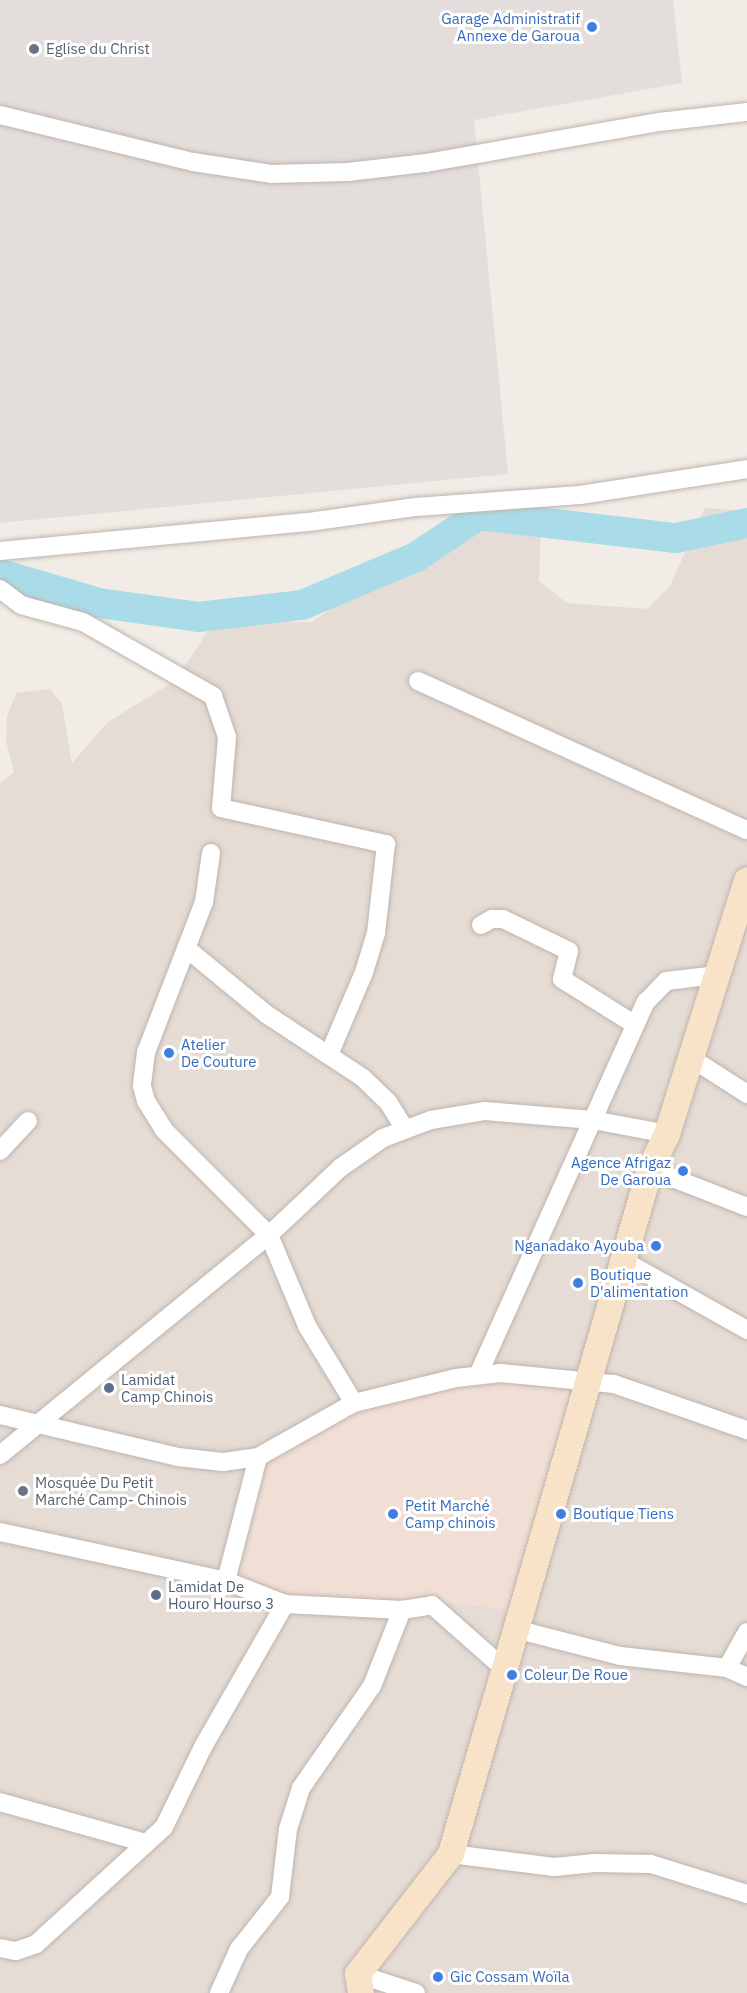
<!DOCTYPE html>
<meta charset="utf-8">
<style>
body{margin:0}
#map{position:relative;width:747px;height:1993px;overflow:hidden;background:#f1ece6;font-family:"IBM Plex Sans",sans-serif}
div>[style]{position:absolute}
[style*='--x']{left:calc(var(--x)*1px);top:calc(var(--y)*1px);width:calc(var(--w)*1px);rotate:calc(var(--a)*1deg)}
.residential>*{inset:0;background:#e5dcd5}
.commercial>*{inset:0;background:#f1ded4}
.industrial>*{inset:0;background:#e3dedb}
.river>*{height:30px;margin:-15px;padding:0 15px;transform-origin:15px;border-radius:15px;background:#a9dce8}
.roads{filter:drop-shadow(0 0 2px #bfb4ad) drop-shadow(0 0 2px #bfb4ad)}
.minor>*{height:18px;margin:-9px;padding:0 9px;transform-origin:9px;border-radius:9px;background:#fff}
.secondary>*{height:26px;margin:-13px;padding:0 13px;transform-origin:13px;border-radius:13px;background:#f8e3c9}
.dots>*{width:16px;height:16px;translate:-50% -50%;box-sizing:border-box;border:3px solid #fff;border-radius:50%}
span{translate:-50% -50%;white-space:nowrap;text-align:center;line-height:1.15;-webkit-text-stroke:6px #fff;paint-order:stroke}
.shop-label{font-size:15px;color:#366cbe}
.right{translate:-100% -50%;text-align:right}
.left{translate:0 -50%;text-align:left}
.worship-label{font-size:15px;color:#5b616d}
.service-label{font-size:15px;color:#4e5e75}
</style>
<div id="map">
<div class="residential">
<div style="clip-path:polygon(705px 508px,747px 511px,747px 1993px,0 1993px,0 783px,14px 773px,6px 741px,7px 717px,16px 693px,50px 689px,62px 704px,72px 763px,108px 722px,176px 680px,213px 623px,312px 622px,423px 542px,500px 523px,541px 526px,539px 581px,567px 603px,647px 609px,670px 586px)"></div>
</div>
<div class="commercial">
<div style="clip-path:polygon(527px 1379px,579px 1387px,511px 1610px,421px 1600px,292px 1599px,234px 1576px,262px 1460px,358px 1407px,420px 1391px)"></div>
</div>
<div class="industrial">
<div style="clip-path:polygon(0 0,673px 0,682px 83px,474px 120px,508px 474px,0 523px)"></div>
</div>
<div class="river">
<div style="--x:0;--y:574;--w:103;--a:16.3"></div>
<div style="--x:99;--y:603;--w:100;--a:8"></div>
<div style="--x:198;--y:617;--w:105;--a:-6.6"></div>
<div style="--x:302;--y:605;--w:124;--a:-22.8"></div>
<div style="--x:416;--y:557;--w:76;--a:-33.7"></div>
<div style="--x:479;--y:515;--w:198;--a:6.7"></div>
<div style="--x:676;--y:538;--w:73;--a:-11.9"></div>
</div>
<div class="roads">
<div class="minor">
<div style="--x:0;--y:115;--w:199;--a:13.7"></div>
<div style="--x:193;--y:162;--w:79;--a:8.7"></div>
<div style="--x:271;--y:174;--w:77;--a:-1.5"></div>
<div style="--x:348;--y:172;--w:79;--a:-6.6"></div>
<div style="--x:426;--y:163;--w:237;--a:-10"></div>
<div style="--x:659;--y:122;--w:89;--a:-6.5"></div>
<div style="--x:0;--y:551;--w:317;--a:-5.4"></div>
<div style="--x:316;--y:521;--w:101;--a:-8"></div>
<div style="--x:416;--y:507;--w:164;--a:-4.2"></div>
<div style="--x:580;--y:495;--w:169;--a:-8.8"></div>
<div style="--x:0;--y:589;--w:26;--a:37"></div>
<div style="--x:21;--y:605;--w:64;--a:15.3"></div>
<div style="--x:83;--y:622;--w:150;--a:29.6"></div>
<div style="--x:213;--y:696;--w:43;--a:71.1"></div>
<div style="--x:227;--y:737;--w:71;--a:94.8"></div>
<div style="--x:221;--y:808;--w:169;--a:12.3"></div>
<div style="--x:386;--y:844;--w:90;--a:96.4"></div>
<div style="--x:376;--y:933;--w:39;--a:107"></div>
<div style="--x:365;--y:970;--w:89;--a:113.1"></div>
<div style="--x:418;--y:681;--w:361;--a:24.4"></div>
<div style="--x:211;--y:853;--w:49;--a:98.1"></div>
<div style="--x:204;--y:902;--w:161;--a:111.1"></div>
<div style="--x:146;--y:1052;--w:34;--a:97"></div>
<div style="--x:142;--y:1086;--w:16;--a:75"></div>
<div style="--x:146;--y:1101;--w:34;--a:58"></div>
<div style="--x:164;--y:1130;--w:148;--a:45"></div>
<div style="--x:269;--y:1235;--w:99;--a:67.3"></div>
<div style="--x:307;--y:1326;--w:90;--a:58.6"></div>
<div style="--x:481;--y:925;--w:13;--a:-29"></div>
<div style="--x:492;--y:919;--w:11;--a:0"></div>
<div style="--x:503;--y:919;--w:73;--a:25.9"></div>
<div style="--x:569;--y:951;--w:29;--a:104"></div>
<div style="--x:562;--y:979;--w:85;--a:32"></div>
<div style="--x:186;--y:948;--w:104;--a:39.5"></div>
<div style="--x:266;--y:1014;--w:116;--a:33.4"></div>
<div style="--x:363;--y:1078;--w:35;--a:44"></div>
<div style="--x:388;--y:1102;--w:32;--a:58"></div>
<div style="--x:691;--y:1058;--w:67;--a:32.7"></div>
<div style="--x:0;--y:1151;--w:41;--a:-47"></div>
<div style="--x:650;--y:1169;--w:104;--a:21.4"></div>
<div style="--x:626;--y:1262;--w:139;--a:29.3"></div>
<div style="--x:478;--y:1375;--w:409;--a:-65.8"></div>
<div style="--x:646;--y:1002;--w:29;--a:-46"></div>
<div style="--x:666;--y:981;--w:50;--a:-6.8"></div>
<div style="--x:0;--y:1415;--w:183;--a:13.3"></div>
<div style="--x:178;--y:1457;--w:45;--a:6.3"></div>
<div style="--x:223;--y:1462;--w:35;--a:-8"></div>
<div style="--x:258;--y:1457;--w:110;--a:-29.4"></div>
<div style="--x:354;--y:1403;--w:105;--a:-13.8"></div>
<div style="--x:456;--y:1378;--w:45;--a:-6.3"></div>
<div style="--x:501;--y:1373;--w:114;--a:5.6"></div>
<div style="--x:614;--y:1384;--w:141;--a:19.1"></div>
<div style="--x:0;--y:1455;--w:348;--a:-39.3"></div>
<div style="--x:269;--y:1235;--w:98;--a:-43.3"></div>
<div style="--x:340;--y:1168;--w:52;--a:-34.9"></div>
<div style="--x:383;--y:1138;--w:51;--a:-20.6"></div>
<div style="--x:431;--y:1120;--w:55;--a:-9.5"></div>
<div style="--x:485;--y:1111;--w:108;--a:4.8"></div>
<div style="--x:593;--y:1120;--w:75;--a:10.7"></div>
<div style="--x:0;--y:1532;--w:231;--a:12.2"></div>
<div style="--x:226;--y:1581;--w:63;--a:21.3"></div>
<div style="--x:285;--y:1604;--w:117;--a:2.9"></div>
<div style="--x:402;--y:1610;--w:30;--a:-9"></div>
<div style="--x:432;--y:1605;--w:94;--a:41.5"></div>
<div style="--x:226;--y:1581;--w:128;--a:-75.5"></div>
<div style="--x:515;--y:1629;--w:108;--a:14.4"></div>
<div style="--x:620;--y:1656;--w:108;--a:6.4"></div>
<div style="--x:727;--y:1668;--w:22;--a:24"></div>
<div style="--x:727;--y:1668;--w:41;--a:-60.9"></div>
<div style="--x:0;--y:1802;--w:152;--a:15.7"></div>
<div style="--x:451;--y:1854;--w:104;--a:7.2"></div>
<div style="--x:554;--y:1867;--w:41;--a:-5.6"></div>
<div style="--x:595;--y:1863;--w:56;--a:1"></div>
<div style="--x:651;--y:1864;--w:101;--a:17.4"></div>
<div style="--x:0;--y:1948;--w:16;--a:11"></div>
<div style="--x:16;--y:1951;--w:21;--a:-19"></div>
<div style="--x:36;--y:1944;--w:173;--a:-42.4"></div>
<div style="--x:164;--y:1827;--w:89;--a:-64"></div>
<div style="--x:203;--y:1747;--w:165;--a:-60.2"></div>
<div style="--x:358;--y:1974;--w:61;--a:18.1"></div>
<div style="--x:219;--y:1993;--w:48;--a:-65.6"></div>
<div style="--x:239;--y:1949;--w:66;--a:-51.7"></div>
<div style="--x:280;--y:1897;--w:68;--a:-83.3"></div>
<div style="--x:288;--y:1829;--w:43;--a:-72.4"></div>
<div style="--x:301;--y:1788;--w:124;--a:-55.2"></div>
<div style="--x:372;--y:1686;--w:82;--a:-68.5"></div>
</div>
<div class="secondary">
<div style="--x:361;--y:1993;--w:19;--a:-99"></div>
<div style="--x:358;--y:1974;--w:152;--a:-52.2"></div>
<div style="--x:451;--y:1854;--w:713;--a:-73.8"></div>
<div style="--x:650;--y:1169;--w:39;--a:-64"></div>
<div style="--x:667;--y:1134;--w:266;--a:-72.5"></div>
</div>
</div>
<div class="dots">
<div style="left:592px;top:27px;background:#3f7fe0"></div>
<div style="left:34px;top:49px;background:#6b7280"></div>
<div style="left:169px;top:1053px;background:#3f7fe0"></div>
<div style="left:683px;top:1171px;background:#3f7fe0"></div>
<div style="left:656px;top:1246px;background:#3f7fe0"></div>
<div style="left:578px;top:1283px;background:#3f7fe0"></div>
<div style="left:109px;top:1388px;background:#5c6f8a"></div>
<div style="left:23px;top:1491px;background:#6b7280"></div>
<div style="left:393px;top:1514px;background:#3f7fe0"></div>
<div style="left:561px;top:1514px;background:#3f7fe0"></div>
<div style="left:156px;top:1595px;background:#5c6f8a"></div>
<div style="left:512px;top:1675px;background:#3f7fe0"></div>
<div style="left:438px;top:1977px;background:#3f7fe0"></div>
</div>
<div class="shop-label">
<span class="right" style="left:580px;top:27px">Garage Administratif<br>Annexe de Garoua</span>
<span class="left" style="left:181px;top:1053px">Atelier<br>De Couture</span>
<span class="right" style="left:671px;top:1171px">Agence Afrigaz<br>De Garoua</span>
<span class="right" style="left:644px;top:1246px">Nganadako Ayouba</span>
<span class="left" style="left:590px;top:1283px">Boutique<br>D'alimentation</span>
<span class="left" style="left:405px;top:1514px">Petit Marché<br>Camp chinois</span>
<span class="left" style="left:573px;top:1514px">Boutique Tiens</span>
<span class="left" style="left:524px;top:1675px">Coleur De Roue</span>
<span class="left" style="left:450px;top:1977px">Gic Cossam Woïla</span>
</div>
<div class="worship-label">
<span class="left" style="left:46px;top:49px">Eglise du Christ</span>
<span class="left" style="left:35px;top:1491px">Mosquée Du Petit<br>Marché Camp- Chinois</span>
</div>
<div class="service-label">
<span class="left" style="left:121px;top:1388px">Lamidat<br>Camp Chinois</span>
<span class="left" style="left:168px;top:1595px">Lamidat De<br>Houro Hourso 3</span>
</div>
</div>
